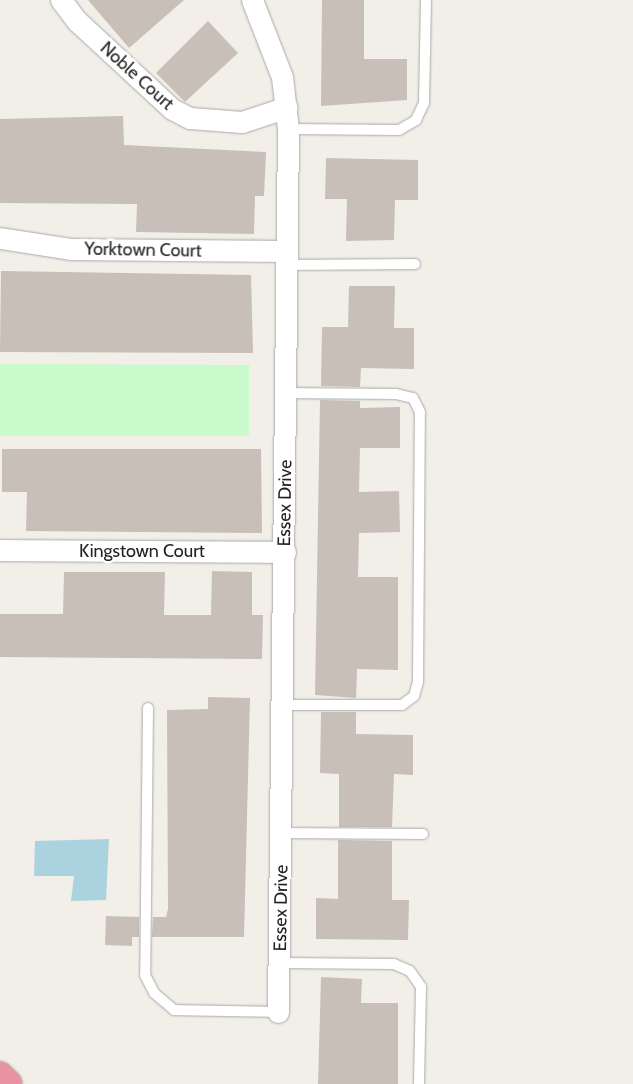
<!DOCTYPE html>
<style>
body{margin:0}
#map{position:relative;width:633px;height:1084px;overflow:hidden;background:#f2efe9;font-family:Cabin,sans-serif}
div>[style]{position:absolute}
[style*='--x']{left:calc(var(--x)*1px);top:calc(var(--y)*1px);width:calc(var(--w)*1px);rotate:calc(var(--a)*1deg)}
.park>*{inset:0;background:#c8facc}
.water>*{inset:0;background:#aad3df}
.building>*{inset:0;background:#c7bfb8}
.roads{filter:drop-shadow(0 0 1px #a9a9a9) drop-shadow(0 0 1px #a9a9a9)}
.service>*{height:10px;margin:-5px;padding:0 5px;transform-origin:5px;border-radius:5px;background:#fff}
.minor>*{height:21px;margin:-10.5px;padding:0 10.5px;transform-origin:10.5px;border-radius:10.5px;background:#fff}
.motorway>*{height:28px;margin:-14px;padding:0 14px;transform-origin:14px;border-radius:14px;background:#e892a2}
span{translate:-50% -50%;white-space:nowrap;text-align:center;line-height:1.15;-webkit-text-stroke:5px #fff;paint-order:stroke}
.street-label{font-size:18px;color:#222}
</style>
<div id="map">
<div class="park">
<div style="clip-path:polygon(0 364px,249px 365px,249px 436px,0 436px)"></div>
</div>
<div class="water">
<div style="clip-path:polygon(109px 839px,106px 900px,71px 901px,74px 876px,34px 876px,35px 841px)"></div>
</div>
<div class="building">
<div style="clip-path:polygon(88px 0,184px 0,129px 48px)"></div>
<div style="clip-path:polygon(322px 0,364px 0,364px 59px,407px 59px,407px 100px,321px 106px)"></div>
<div style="clip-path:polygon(208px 21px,238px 53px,185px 102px,156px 73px)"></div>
<div style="clip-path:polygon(123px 116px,124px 145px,266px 152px,264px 196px,255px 196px,254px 234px,136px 232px,137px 204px,0 203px,0 119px)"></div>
<div style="clip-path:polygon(326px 158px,418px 160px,418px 200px,395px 200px,394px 240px,346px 241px,347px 199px,325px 199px)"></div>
<div style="clip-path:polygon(1px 271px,251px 275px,253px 353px,0 352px)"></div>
<div style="clip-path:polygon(349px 286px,395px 286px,394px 328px,414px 328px,414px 369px,361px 368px,360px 387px,321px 386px,322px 327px,348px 327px)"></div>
<div style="clip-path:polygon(320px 400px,360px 401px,360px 408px,400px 407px,400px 448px,360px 448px,359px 492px,399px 491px,400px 532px,359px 533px,358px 577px,398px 577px,398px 670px,357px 669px,356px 698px,315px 695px)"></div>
<div style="clip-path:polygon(2px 449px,261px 449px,262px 533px,26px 531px,27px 492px,2px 492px)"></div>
<div style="clip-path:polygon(212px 571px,252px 572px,252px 615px,263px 615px,262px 659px,0 657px,0 614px,63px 614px,64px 572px,165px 572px,164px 615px,211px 615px)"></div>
<div style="clip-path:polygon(208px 697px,250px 698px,244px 937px,152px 937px,153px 917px,166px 917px,168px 909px,167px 710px,208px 709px)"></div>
<div style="clip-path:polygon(321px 712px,356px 712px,356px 734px,413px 735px,413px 775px,394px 774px,392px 827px,339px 827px,339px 774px,320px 773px)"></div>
<div style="clip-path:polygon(338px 840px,392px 841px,392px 900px,409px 900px,408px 940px,316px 939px,316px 898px,338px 899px)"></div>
<div style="clip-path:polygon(106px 916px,139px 917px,139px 937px,132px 937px,132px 946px,105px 945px)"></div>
<div style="clip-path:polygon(321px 977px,362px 979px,361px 1003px,398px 1003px,398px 1084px,318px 1084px)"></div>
</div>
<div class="roads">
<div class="service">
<div style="--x:288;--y:129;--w:111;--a:0.5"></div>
<div style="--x:399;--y:130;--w:20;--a:-30"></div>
<div style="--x:416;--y:120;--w:19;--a:-65"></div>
<div style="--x:424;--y:103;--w:103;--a:-88.9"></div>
<div style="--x:287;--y:265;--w:128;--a:-0.4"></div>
<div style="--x:283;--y:705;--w:119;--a:0"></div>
<div style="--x:402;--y:705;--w:15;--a:-37"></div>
<div style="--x:414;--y:696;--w:15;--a:-74"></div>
<div style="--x:418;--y:682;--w:270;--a:-89.6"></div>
<div style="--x:420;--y:412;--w:16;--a:-117"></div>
<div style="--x:413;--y:398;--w:17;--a:-167"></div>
<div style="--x:396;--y:394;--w:110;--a:-179.5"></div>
<div style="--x:148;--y:708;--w:267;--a:90.6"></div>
<div style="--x:145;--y:975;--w:20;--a:63"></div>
<div style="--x:154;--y:993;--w:26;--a:40"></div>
<div style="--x:174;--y:1010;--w:104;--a:1.1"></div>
<div style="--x:283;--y:833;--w:140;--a:0.4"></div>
<div style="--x:280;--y:963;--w:114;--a:0.5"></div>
<div style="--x:394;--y:964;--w:17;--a:24"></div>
<div style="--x:410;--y:971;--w:19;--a:55"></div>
<div style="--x:421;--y:987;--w:97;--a:91.2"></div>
</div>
<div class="minor">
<div style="--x:61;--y:0;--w:26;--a:53"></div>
<div style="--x:77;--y:21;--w:129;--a:42.8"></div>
<div style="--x:172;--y:109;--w:20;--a:27"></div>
<div style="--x:190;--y:118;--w:52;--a:4.4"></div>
<div style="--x:242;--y:122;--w:47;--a:-18.4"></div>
<div style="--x:252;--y:0;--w:83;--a:68.7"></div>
<div style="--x:282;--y:77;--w:52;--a:83.4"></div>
<div style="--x:288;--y:129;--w:883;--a:90.65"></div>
<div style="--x:0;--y:238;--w:71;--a:8.9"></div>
<div style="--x:70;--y:249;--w:216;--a:0.5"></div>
<div style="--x:0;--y:550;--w:285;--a:0.4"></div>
</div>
<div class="motorway">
<div style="--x:0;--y:1076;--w:11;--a:45"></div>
</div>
</div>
<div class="street-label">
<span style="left:137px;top:76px;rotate:42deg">Noble Court</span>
<span style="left:143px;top:250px;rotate:1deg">Yorktown Court</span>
<span style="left:285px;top:503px;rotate:-89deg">Essex Drive</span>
<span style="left:142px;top:551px">Kingstown Court</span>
<span style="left:281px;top:908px;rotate:-89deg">Essex Drive</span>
</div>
</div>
